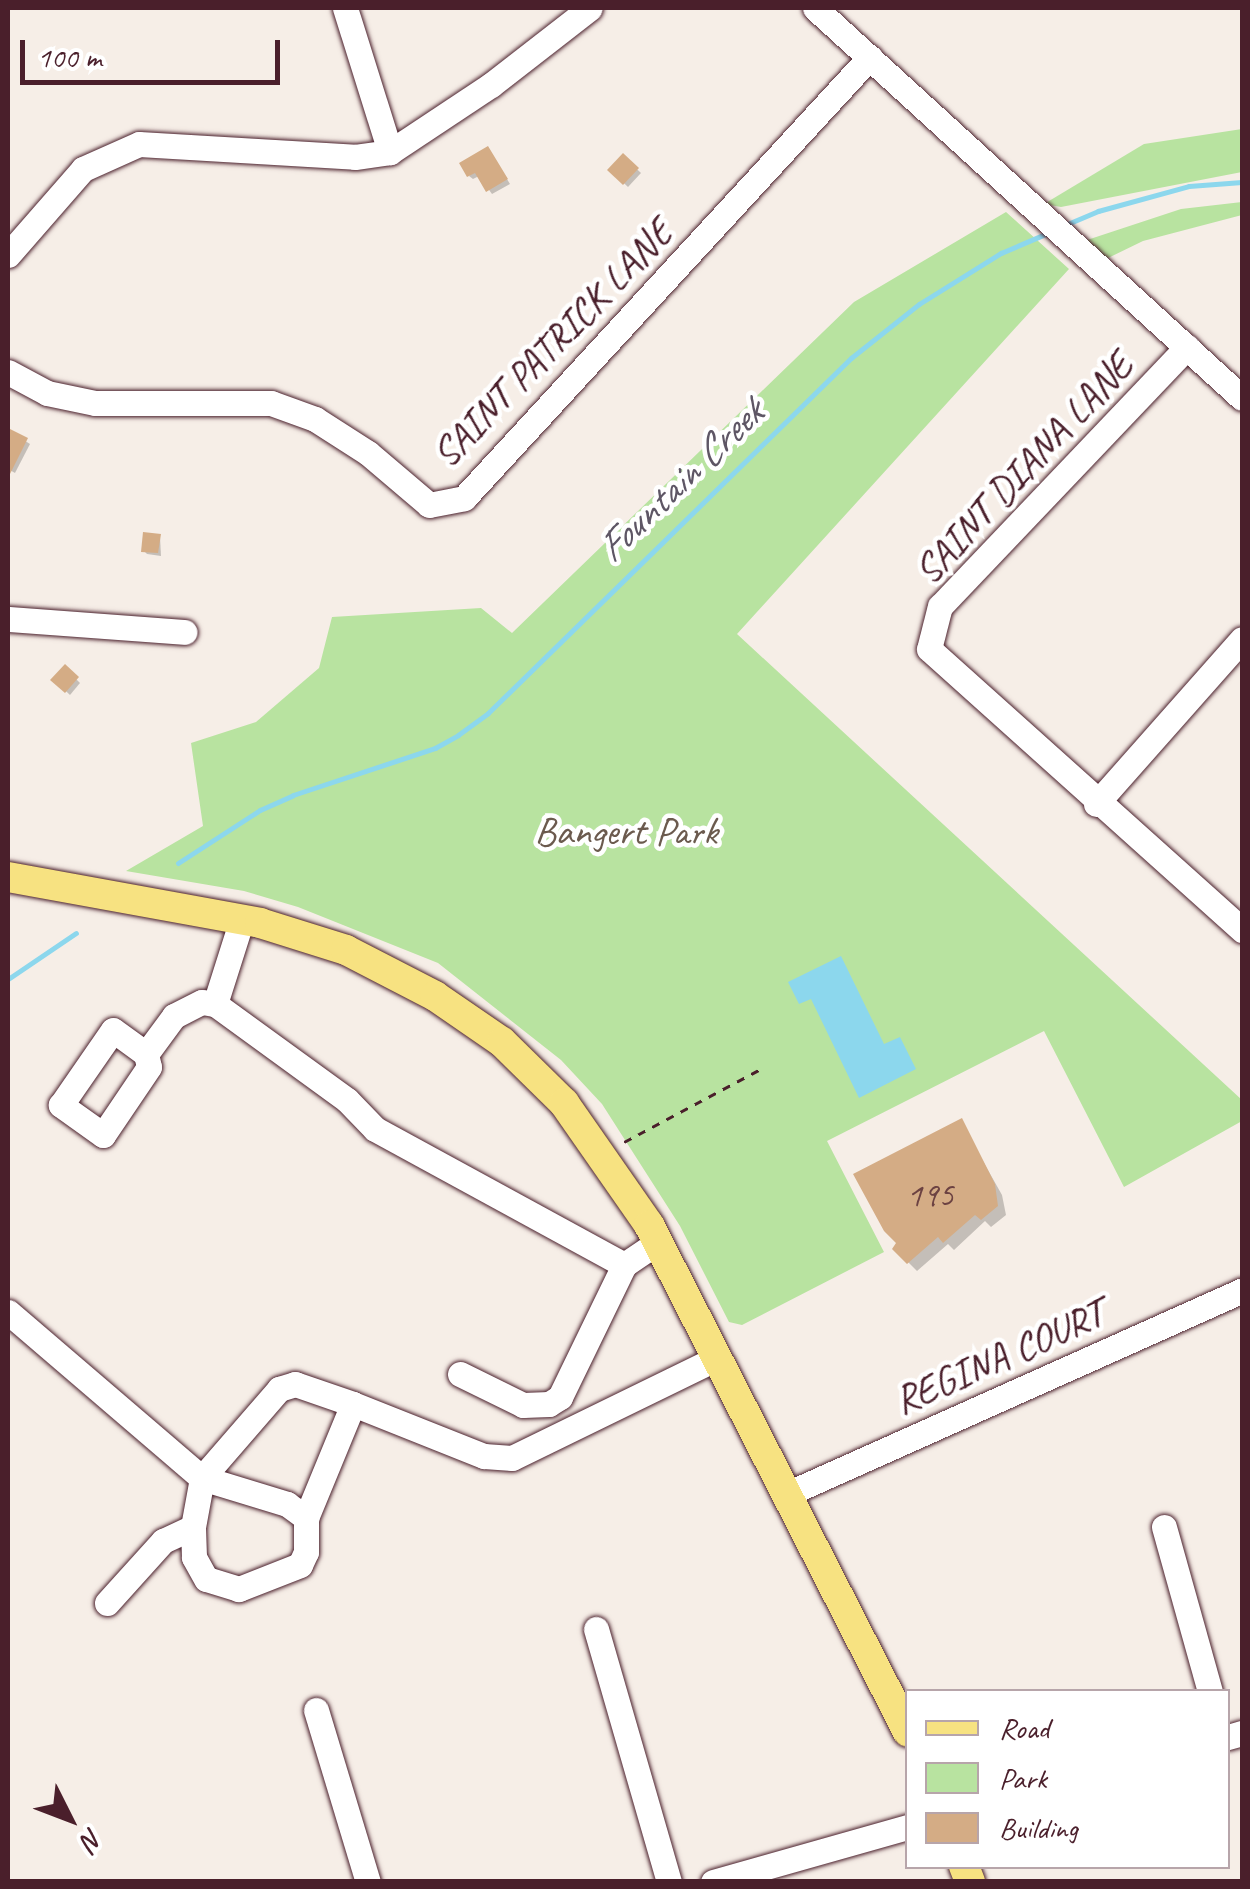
<!DOCTYPE html>
<style>
body{margin:0}
#map{position:relative;width:1250px;height:1889px;overflow:hidden;background:#f6eee7;font-family:Caveat,sans-serif}
div>[style]{position:absolute}
[style*='--x']{left:calc(var(--x)*1px);top:calc(var(--y)*1px);width:calc(var(--w)*1px);rotate:calc(var(--a)*1deg)}
.green>*{inset:0;background:#b8e3a0}
.water>*{inset:0;background:#8cd7ed}
.shadow>*{inset:0;background:#0003}
.stream>*{height:5px;margin:-2.5px;padding:0 2.5px;transform-origin:2.5px;border-radius:2.5px;background:#8cd7ed}
.building>*{inset:0;background:#d4ac85}
.path>*{height:2.5px;margin-top:-1.25px;transform-origin:0;background:repeating-linear-gradient(90deg,#4a1f2b 0 8px,transparent 0 16px)}
.roads{filter:drop-shadow(0 0 2px #4a1f2b) drop-shadow(0 0 2px #4a1f2b)}
.minor>*{height:25px;margin:-12.5px;padding:0 12.5px;transform-origin:12.5px;border-radius:12.5px;background:#fff}
.major>*{height:30px;margin:-15px;padding:0 15px;transform-origin:15px;border-radius:15px;background:#f7e281}
span{translate:-50% -50%;white-space:nowrap;text-align:center;line-height:1.15;-webkit-text-stroke:9px #fff;paint-order:stroke}
.number-label{font-size:35px;color:#6c4242}
.number-label span{-webkit-text-stroke-width:0}
.street-label{font-size:40px;color:#4a1f2b}
.park-label{font-size:40px;color:#6b5a4e}
.water-label{font-size:42px;color:#5e5665;font-style:italic}
.frame{position:absolute;inset:0;border:10px solid #4a1f2b;pointer-events:none}
.legend{position:absolute;left:905px;top:1689px;width:325px;height:180px;box-sizing:border-box;background:#fff;border:2px solid #b7a5aa;margin:0;padding:12px 18px;list-style:none;font-size:30px;color:#4a1f2b}
.legend li{display:flex;align-items:center;gap:20px;height:50px}
.legend b{width:50px;border:2px solid #b7a5aa}
.north{position:absolute;left:20px;top:1769px;width:100px;height:100px;-webkit-text-stroke:8px #fff;paint-order:stroke;rotate:132deg;font-size:28px;font-weight:700;line-height:40px;text-align:center;color:#4a1f2b}
.north::after{content:'';display:block;margin:auto;width:35px;height:45px;background:#4a1f2b;clip-path:polygon(50% 0,100% 100%,50% 72%,0 100%)}
.scale{position:absolute;left:20px;top:40px;width:260px;height:45px;box-sizing:border-box;border:5px solid #4a1f2b;border-top:0;padding-left:12px;font-size:30px;line-height:35px;white-space:nowrap;color:#4a1f2b;-webkit-text-stroke:8px #fff;paint-order:stroke}
</style>
<div id="map">
<div class="green">
<div style="clip-path:polygon(1242px 129px,1242px 172px,1061px 207px,1044px 204px,1144px 144px)"></div>
<div style="clip-path:polygon(1242px 202px,1242px 215px,1143px 241px,1106px 259px,1084px 241px,1181px 209px)"></div>
<div style="clip-path:polygon(1006px 212px,1069px 269px,737px 634px,1242px 1100px,1242px 1121px,1124px 1187px,1044px 1031px,827px 1141px,884px 1252px,742px 1325px,729px 1322px,680px 1226px,602px 1104px,561px 1060px,438px 963px,298px 907px,244px 891px,126px 871px,203px 826px,191px 743px,256px 722px,319px 668px,332px 617px,481px 608px,512px 633px,854px 302px)"></div>
</div>
<div class="water">
<div style="clip-path:polygon(841px 956px,884px 1044px,900px 1037px,916px 1069px,859px 1098px,811px 999px,799px 1004px,788px 982px)"></div>
</div>
<div class="shadow">
<div style="clip-path:polygon(491px 153px,510px 184px,492px 194px,479px 176px,473px 179px,469px 176px)"></div>
<div style="clip-path:polygon(623px 156px,641px 173px,628px 187px,610px 170px)"></div>
<div style="clip-path:polygon(8px 430px,30px 444px,15px 473px,8px 469px)"></div>
<div style="clip-path:polygon(160px 537px,161px 556px,147px 554px,144px 551px)"></div>
<div style="clip-path:polygon(65px 668px,80px 683px,70px 695px,54px 680px)"></div>
<div style="clip-path:polygon(961px 1122px,1002px 1195px,1006px 1215px,991px 1227px,985px 1221px,954px 1250px,948px 1244px,917px 1271px,895px 1249px)"></div>
</div>
<div class="stream">
<div style="--x:1065;--y:225;--w:36;--a:-23"></div>
<div style="--x:1098;--y:211;--w:94;--a:-15.4"></div>
<div style="--x:1189;--y:186;--w:53;--a:-4.3"></div>
<div style="--x:178;--y:863;--w:98;--a:-32.9"></div>
<div style="--x:260;--y:810;--w:36;--a:-24"></div>
<div style="--x:293;--y:795;--w:150;--a:-18.3"></div>
<div style="--x:435;--y:748;--w:26;--a:-29"></div>
<div style="--x:458;--y:735;--w:37;--a:-36"></div>
<div style="--x:488;--y:713;--w:508;--a:-44.36"></div>
<div style="--x:851;--y:358;--w:87;--a:-38.5"></div>
<div style="--x:919;--y:304;--w:97;--a:-31.9"></div>
<div style="--x:1001;--y:253;--w:53;--a:-23.2"></div>
<div style="--x:8;--y:979;--w:82;--a:-34.1"></div>
</div>
<div class="building">
<div style="clip-path:polygon(488px 146px,508px 179px,486px 192px,475px 173px,467px 177px,459px 163px)"></div>
<div style="clip-path:polygon(623px 153px,639px 168px,623px 185px,607px 170px)"></div>
<div style="clip-path:polygon(8px 428px,28px 438px,8px 478px)"></div>
<div style="clip-path:polygon(143px 532px,161px 534px,158px 553px,141px 552px)"></div>
<div style="clip-path:polygon(65px 664px,79px 677px,65px 693px,50px 680px)"></div>
<div style="clip-path:polygon(962px 1118px,995px 1184px,998px 1206px,981px 1220px,975px 1215px,943px 1243px,938px 1237px,907px 1264px,892px 1249px,896px 1243px,884px 1231px,853px 1174px)"></div>
</div>
<div class="path">
<div style="--x:624;--y:1142;--w:153;--a:-28.1"></div>
</div>
<div class="roads">
<div class="minor">
<div style="--x:345;--y:8;--w:151;--a:72.6"></div>
<div style="--x:815;--y:8;--w:578;--a:42.41"></div>
<div style="--x:8;--y:255;--w:114;--a:-48.9"></div>
<div style="--x:83;--y:169;--w:61;--a:-24.1"></div>
<div style="--x:139;--y:144;--w:216;--a:3.4"></div>
<div style="--x:355;--y:157;--w:35;--a:-8"></div>
<div style="--x:390;--y:152;--w:121;--a:-33.6"></div>
<div style="--x:491;--y:85;--w:125;--a:-37.9"></div>
<div style="--x:1187;--y:347;--w:358;--a:133.6"></div>
<div style="--x:940;--y:606;--w:44;--a:104.3"></div>
<div style="--x:929;--y:649;--w:421;--a:41.9"></div>
<div style="--x:8;--y:372;--w:44;--a:28.3"></div>
<div style="--x:47;--y:393;--w:49;--a:11.8"></div>
<div style="--x:95;--y:403;--w:176;--a:0"></div>
<div style="--x:271;--y:403;--w:47;--a:20"></div>
<div style="--x:315;--y:419;--w:63;--a:32.7"></div>
<div style="--x:368;--y:453;--w:80;--a:40.4"></div>
<div style="--x:429;--y:505;--w:36;--a:-11"></div>
<div style="--x:464;--y:498;--w:599;--a:-47.37"></div>
<div style="--x:8;--y:619;--w:177;--a:4.2"></div>
<div style="--x:1096;--y:804;--w:220;--a:-48.5"></div>
<div style="--x:242;--y:919;--w:89;--a:107.6"></div>
<div style="--x:215;--y:1004;--w:163;--a:36"></div>
<div style="--x:347;--y:1100;--w:40;--a:46"></div>
<div style="--x:375;--y:1129;--w:284;--a:28.6"></div>
<div style="--x:146;--y:1054;--w:13;--a:77"></div>
<div style="--x:149;--y:1067;--w:82;--a:124.1"></div>
<div style="--x:103;--y:1135;--w:52;--a:-144.5"></div>
<div style="--x:61;--y:1105;--w:91;--a:-55.3"></div>
<div style="--x:113;--y:1030;--w:41;--a:36"></div>
<div style="--x:146;--y:1054;--w:47;--a:-53.6"></div>
<div style="--x:174;--y:1016;--w:31;--a:-27"></div>
<div style="--x:202;--y:1002;--w:13;--a:9"></div>
<div style="--x:8;--y:1312;--w:255;--a:40.6"></div>
<div style="--x:202;--y:1478;--w:89;--a:17"></div>
<div style="--x:287;--y:1504;--w:24;--a:36"></div>
<div style="--x:460;--y:1374;--w:70;--a:26.2"></div>
<div style="--x:523;--y:1405;--w:26;--a:-2"></div>
<div style="--x:549;--y:1404;--w:13;--a:-32"></div>
<div style="--x:560;--y:1397;--w:147;--a:-64.1"></div>
<div style="--x:624;--y:1265;--w:41;--a:-34.1"></div>
<div style="--x:353;--y:1404;--w:123;--a:112.4"></div>
<div style="--x:306;--y:1518;--w:34;--a:90"></div>
<div style="--x:306;--y:1552;--w:14;--a:115"></div>
<div style="--x:300;--y:1565;--w:66;--a:158.5"></div>
<div style="--x:239;--y:1589;--w:34;--a:-163"></div>
<div style="--x:206;--y:1579;--w:25;--a:-119"></div>
<div style="--x:194;--y:1557;--w:30;--a:-92"></div>
<div style="--x:193;--y:1527;--w:50;--a:-79.6"></div>
<div style="--x:202;--y:1478;--w:118;--a:-49.1"></div>
<div style="--x:279;--y:1389;--w:17;--a:-17"></div>
<div style="--x:295;--y:1384;--w:61;--a:19"></div>
<div style="--x:353;--y:1404;--w:141;--a:21.7"></div>
<div style="--x:484;--y:1456;--w:28;--a:4"></div>
<div style="--x:512;--y:1458;--w:228;--a:-26"></div>
<div style="--x:787;--y:1494;--w:499;--a:-24.1"></div>
<div style="--x:1164;--y:1527;--w:171;--a:74.4"></div>
<div style="--x:107;--y:1603;--w:84;--a:-47.9"></div>
<div style="--x:163;--y:1541;--w:33;--a:-25"></div>
<div style="--x:596;--y:1629;--w:263;--a:73.9"></div>
<div style="--x:316;--y:1710;--w:180;--a:73.2"></div>
<div style="--x:1228;--y:1737;--w:15;--a:-16"></div>
<div style="--x:713;--y:1882;--w:203;--a:-15.8"></div>
</div>
<div class="major">
<div style="--x:8;--y:877;--w:256;--a:10.3"></div>
<div style="--x:260;--y:923;--w:90;--a:17.4"></div>
<div style="--x:346;--y:950;--w:100;--a:27.3"></div>
<div style="--x:435;--y:996;--w:81;--a:34.5"></div>
<div style="--x:502;--y:1042;--w:87;--a:44.5"></div>
<div style="--x:564;--y:1103;--w:149;--a:55.1"></div>
<div style="--x:649;--y:1225;--w:569;--a:62.94"></div>
<div style="--x:964;--y:1866;--w:17;--a:69"></div>
</div>
</div>
<div class="number-label">
<span style="left:930px;top:1195px">195</span>
</div>
<div class="street-label">
<span style="left:552px;top:343px;rotate:-46deg">SAINT PATRICK LANE</span>
<span style="left:1023px;top:468px;rotate:-47deg">SAINT DIANA LANE</span>
<span style="left:999px;top:1357px;rotate:-24deg">REGINA COURT</span>
</div>
<div class="park-label">
<span style="left:626px;top:831px">Bangert Park</span>
</div>
<div class="water-label">
<span style="left:680px;top:481px;rotate:-44deg">Fountain Creek</span>
</div>
<div class="frame"></div>
<ul class="legend">
<li><b style="height:12px;background:#f7e281"></b>Road</li>
<li><b style="height:28px;background:#b8e3a0"></b>Park</li>
<li><b style="height:28px;background:#d4ac85"></b>Building</li>
</ul>
<div class="north">N</div>
<div class="scale">100 m</div>
</div>
